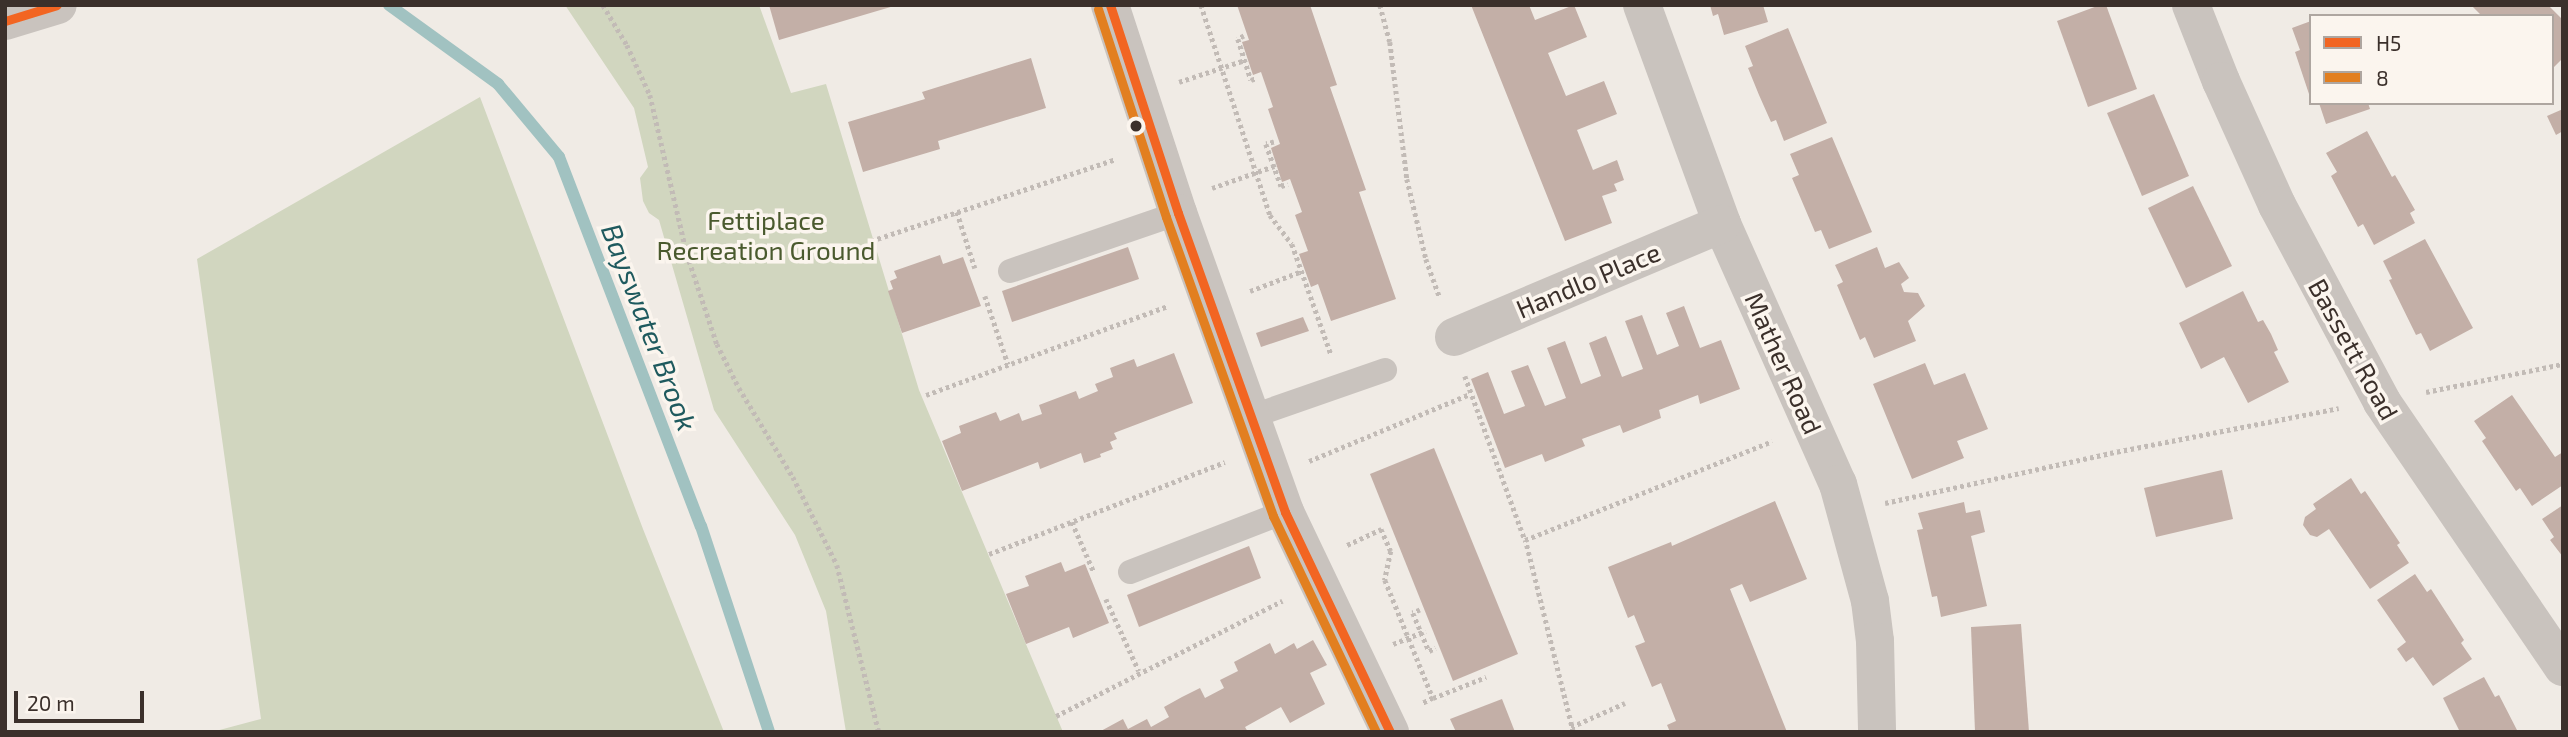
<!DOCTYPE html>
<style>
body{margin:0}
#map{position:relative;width:2568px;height:737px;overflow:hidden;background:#f0ebe5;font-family:"Exo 2",sans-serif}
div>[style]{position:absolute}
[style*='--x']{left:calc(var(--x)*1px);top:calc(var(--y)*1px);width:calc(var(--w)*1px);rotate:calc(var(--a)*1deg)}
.green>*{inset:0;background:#d1d6bf}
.stream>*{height:12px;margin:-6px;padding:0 6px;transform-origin:6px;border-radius:6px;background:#a1c2c1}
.building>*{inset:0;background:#c3afa7}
.path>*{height:4.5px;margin-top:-2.25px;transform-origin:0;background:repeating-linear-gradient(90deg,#c2bbb6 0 3.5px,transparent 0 7px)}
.service>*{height:24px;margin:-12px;padding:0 12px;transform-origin:12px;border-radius:12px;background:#c9c3be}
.minor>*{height:38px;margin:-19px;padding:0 19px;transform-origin:19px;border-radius:19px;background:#c9c3be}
.tertiary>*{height:38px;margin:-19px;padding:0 19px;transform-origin:19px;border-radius:19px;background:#c9c3be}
.bus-1>*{height:9px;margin:-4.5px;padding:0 4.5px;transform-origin:4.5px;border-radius:4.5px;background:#f26522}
.bus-2>*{height:9px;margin:-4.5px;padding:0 4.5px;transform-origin:4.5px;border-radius:4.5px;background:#e27f20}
.dots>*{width:19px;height:19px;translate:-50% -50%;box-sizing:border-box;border:4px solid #fbf5ee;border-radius:50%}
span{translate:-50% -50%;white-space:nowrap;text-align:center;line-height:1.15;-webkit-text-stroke:7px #fbf5ee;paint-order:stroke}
.park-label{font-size:26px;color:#4a5a2e}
.street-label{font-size:26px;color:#3b302b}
.water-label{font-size:28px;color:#1f5a5e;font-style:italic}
.frame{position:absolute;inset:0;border:7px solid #3b302b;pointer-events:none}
.legend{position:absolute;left:2309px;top:14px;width:245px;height:91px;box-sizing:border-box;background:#fbf5ee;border:2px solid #aea6a0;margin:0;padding:9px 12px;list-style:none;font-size:21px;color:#3b302b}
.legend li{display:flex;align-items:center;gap:14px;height:35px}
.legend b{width:35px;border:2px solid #aea6a0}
.scale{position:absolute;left:14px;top:691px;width:130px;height:32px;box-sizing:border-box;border:4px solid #3b302b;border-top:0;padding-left:9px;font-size:21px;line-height:24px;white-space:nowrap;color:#3b302b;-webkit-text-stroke:5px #fbf5ee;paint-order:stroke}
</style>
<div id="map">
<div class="green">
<div style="clip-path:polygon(565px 5px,759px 5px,791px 93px,826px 84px,919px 390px,1063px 732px,846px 732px,826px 611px,795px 535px,714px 410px,659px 220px,649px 213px,643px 201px,640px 178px,648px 167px,634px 108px)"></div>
<div style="clip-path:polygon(480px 97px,643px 529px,724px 732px,212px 732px,261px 719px,197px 259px)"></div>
</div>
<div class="stream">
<div style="--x:389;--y:5;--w:135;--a:35.9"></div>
<div style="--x:498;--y:84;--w:95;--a:50.1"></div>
<div style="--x:559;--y:157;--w:395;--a:69"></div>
<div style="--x:701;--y:526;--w:217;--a:71.7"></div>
</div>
<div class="building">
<div style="clip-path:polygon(769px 5px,894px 5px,894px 6px,779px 40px)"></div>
<div style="clip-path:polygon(1237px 5px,1310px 5px,1337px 85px,1330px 87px,1366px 190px,1359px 192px,1396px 299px,1331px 321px,1318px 284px,1311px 287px,1299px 254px,1308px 251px,1295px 215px,1302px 212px,1290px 179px,1282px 182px,1271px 148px,1280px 144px,1268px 109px,1273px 107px,1261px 72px,1253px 75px,1242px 42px,1249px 40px)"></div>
<div style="clip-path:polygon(1471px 5px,1529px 5px,1535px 20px,1574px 5px,1587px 37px,1548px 53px,1566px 96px,1604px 81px,1617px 114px,1577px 130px,1593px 170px,1617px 160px,1624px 180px,1614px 184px,1617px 191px,1602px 196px,1612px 223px,1565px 241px)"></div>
<div style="clip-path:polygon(1710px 5px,1763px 5px,1768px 22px,1724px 35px,1718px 14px,1713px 16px)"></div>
<div style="clip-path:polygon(2100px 5px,2106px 5px,2137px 89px,2088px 107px,2057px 21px)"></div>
<div style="clip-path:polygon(2471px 5px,2548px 5px,2563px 20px,2563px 58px,2552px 69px,2552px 16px,2482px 16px)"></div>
<div style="clip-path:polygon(2311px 21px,2311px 97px,2310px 97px,2295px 52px,2300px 50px,2292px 28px)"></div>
<div style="clip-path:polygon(1788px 28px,1827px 123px,1784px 141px,1776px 120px,1771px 122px,1759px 95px,1748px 68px,1753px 66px,1745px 46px)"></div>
<div style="clip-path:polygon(1031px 58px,1046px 108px,938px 141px,940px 149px,863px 172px,848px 122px,925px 99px,922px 92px)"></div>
<div style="clip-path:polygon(2154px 94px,2189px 176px,2142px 196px,2107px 113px)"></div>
<div style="clip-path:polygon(2319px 103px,2368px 103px,2370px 109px,2326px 124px)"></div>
<div style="clip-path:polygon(2563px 109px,2563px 131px,2556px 135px,2547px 116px)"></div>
<div style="clip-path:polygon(2367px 131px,2392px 177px,2395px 175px,2415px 210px,2410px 213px,2415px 223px,2374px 245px,2363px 224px,2358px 227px,2331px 176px,2337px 172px,2326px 153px)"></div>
<div style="clip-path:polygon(1832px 137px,1872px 232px,1829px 249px,1821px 230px,1815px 232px,1792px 178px,1799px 175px,1790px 154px)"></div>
<div style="clip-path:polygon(2193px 186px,2232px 266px,2186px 288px,2148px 208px)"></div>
<div style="clip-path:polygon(2425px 239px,2473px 328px,2430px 351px,2421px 333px,2416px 335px,2389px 280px,2392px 279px,2383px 261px)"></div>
<div style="clip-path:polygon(1128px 247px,1139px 279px,1012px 322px,1002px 291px)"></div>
<div style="clip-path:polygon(1877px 247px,1885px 268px,1899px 262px,1909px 278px,1901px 284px,1904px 292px,1918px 293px,1925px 306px,1908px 321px,1916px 341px,1874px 358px,1865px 337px,1860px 340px,1837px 285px,1843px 282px,1835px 265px)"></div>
<div style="clip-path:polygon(940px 255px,943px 264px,963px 257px,981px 306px,902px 333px,888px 291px,893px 289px,890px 281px,897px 278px,894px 271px)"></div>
<div style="clip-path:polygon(2243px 291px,2258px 322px,2263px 320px,2271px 334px,2278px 350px,2274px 352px,2289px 382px,2248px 403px,2224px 357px,2201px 369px,2179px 323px)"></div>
<div style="clip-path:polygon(1684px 306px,1700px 348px,1721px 340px,1740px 389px,1700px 404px,1698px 395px,1659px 410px,1661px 418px,1623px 433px,1620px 425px,1582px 439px,1585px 446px,1545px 462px,1542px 454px,1505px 468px,1471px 379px,1488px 372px,1504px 414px,1525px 406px,1511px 371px,1528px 365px,1545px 406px,1566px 398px,1547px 348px,1565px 341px,1581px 384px,1601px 376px,1589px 343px,1606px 336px,1622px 377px,1643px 369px,1625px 321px,1642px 315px,1657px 355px,1679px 346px,1666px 313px)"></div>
<div style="clip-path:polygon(1303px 317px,1309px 331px,1261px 347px,1256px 333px)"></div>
<div style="clip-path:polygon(1174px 353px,1193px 403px,1114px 433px,1117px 439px,1110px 442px,1113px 449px,1100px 454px,1101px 457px,1084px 463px,1081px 453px,1040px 469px,1038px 462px,962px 491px,942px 441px,961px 433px,959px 426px,996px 412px,1000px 421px,1019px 413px,1022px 421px,1042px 414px,1039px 405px,1076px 391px,1079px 399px,1098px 391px,1095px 384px,1113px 377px,1110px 368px,1134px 359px,1137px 367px)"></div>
<div style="clip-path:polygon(1925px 363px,1934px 385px,1965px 373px,1988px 429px,1957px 441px,1964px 458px,1912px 479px,1873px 384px)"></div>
<div style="clip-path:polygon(2512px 395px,2555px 457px,2563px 452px,2563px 485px,2532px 506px,2520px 488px,2516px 491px,2482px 441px,2486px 438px,2474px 421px)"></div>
<div style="clip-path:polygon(1434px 448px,1518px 654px,1453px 681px,1370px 474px)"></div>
<div style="clip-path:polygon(2222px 470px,2233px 519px,2156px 537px,2144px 488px)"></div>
<div style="clip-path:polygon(2351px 478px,2361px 494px,2365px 491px,2400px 543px,2397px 545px,2409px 563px,2370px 589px,2329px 529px,2317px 537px,2310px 535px,2303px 525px,2305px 517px,2316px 509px,2313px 504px)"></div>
<div style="clip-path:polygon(1775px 501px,1807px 579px,1750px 602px,1742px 584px,1730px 589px,1787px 732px,1670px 732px,1667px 725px,1676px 721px,1661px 683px,1652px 687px,1635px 646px,1645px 642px,1634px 615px,1628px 618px,1608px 567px,1671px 542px,1672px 546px)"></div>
<div style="clip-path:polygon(1964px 502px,1966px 513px,1980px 510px,1985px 532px,1971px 536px,1987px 606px,1941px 617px,1937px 596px,1932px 597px,1917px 530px,1923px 529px,1918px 513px)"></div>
<div style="clip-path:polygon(2563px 505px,2563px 557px,2550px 540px,2554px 537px,2542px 519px)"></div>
<div style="clip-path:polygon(1249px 546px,1261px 578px,1139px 627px,1127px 595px)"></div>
<div style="clip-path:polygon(1061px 562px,1065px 572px,1085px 564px,1109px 623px,1073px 638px,1069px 627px,1026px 644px,1006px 594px,1029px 586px,1025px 576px)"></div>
<div style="clip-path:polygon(2415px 574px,2427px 592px,2431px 589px,2464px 640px,2461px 643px,2472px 659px,2433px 686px,2413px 657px,2406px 662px,2397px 649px,2406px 642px,2377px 600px)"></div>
<div style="clip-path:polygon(2021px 624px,2029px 732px,1975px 732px,1971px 627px)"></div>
<div style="clip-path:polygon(1313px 640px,1327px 665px,1310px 673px,1325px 704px,1290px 723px,1281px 707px,1245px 727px,1248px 732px,1099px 732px,1123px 719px,1128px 729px,1147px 719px,1151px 727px,1169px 717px,1164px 707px,1182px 697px,1200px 688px,1205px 698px,1224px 688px,1220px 680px,1238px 671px,1234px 662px,1270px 643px,1275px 654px,1294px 643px,1297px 649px)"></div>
<div style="clip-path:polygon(2484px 677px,2495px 697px,2499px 695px,2518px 732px,2460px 732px,2443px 698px)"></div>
<div style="clip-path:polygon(1502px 699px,1515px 732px,1456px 732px,1450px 719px)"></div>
</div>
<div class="path">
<div style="--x:603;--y:5;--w:47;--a:59"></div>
<div style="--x:627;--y:45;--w:55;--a:65.3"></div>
<div style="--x:650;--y:95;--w:163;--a:76.9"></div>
<div style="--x:687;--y:254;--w:95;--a:71.6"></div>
<div style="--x:717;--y:344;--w:49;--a:63.4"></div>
<div style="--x:739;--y:388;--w:104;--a:58.8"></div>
<div style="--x:793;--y:477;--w:98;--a:63.4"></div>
<div style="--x:837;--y:565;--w:172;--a:75.9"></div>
<div style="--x:1201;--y:5;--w:221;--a:71.8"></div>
<div style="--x:1270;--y:215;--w:36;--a:53"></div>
<div style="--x:1292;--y:244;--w:117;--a:70.5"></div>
<div style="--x:1380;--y:5;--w:38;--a:75"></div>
<div style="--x:1390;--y:42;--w:138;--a:82.9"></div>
<div style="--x:1407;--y:179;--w:82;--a:76.6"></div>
<div style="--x:1426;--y:259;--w:41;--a:70.3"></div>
<div style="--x:1244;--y:36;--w:7;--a:153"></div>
<div style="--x:1238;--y:39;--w:43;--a:72.4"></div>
<div style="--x:1251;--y:80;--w:6;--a:-18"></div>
<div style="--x:1179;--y:82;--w:70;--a:-18.4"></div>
<div style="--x:1274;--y:142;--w:8;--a:166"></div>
<div style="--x:1266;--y:144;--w:45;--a:70.3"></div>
<div style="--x:1281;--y:186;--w:7;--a:-16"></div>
<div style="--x:1212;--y:188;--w:66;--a:-19.5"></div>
<div style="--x:957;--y:212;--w:59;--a:72.2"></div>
<div style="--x:871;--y:241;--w:258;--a:-18.5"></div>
<div style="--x:1250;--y:291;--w:56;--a:-21"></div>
<div style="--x:985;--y:296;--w:72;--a:71.3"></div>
<div style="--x:1465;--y:376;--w:175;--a:69.9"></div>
<div style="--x:2426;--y:392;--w:140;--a:-11.6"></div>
<div style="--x:926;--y:395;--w:258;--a:-20.2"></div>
<div style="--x:1309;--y:461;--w:174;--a:-22.6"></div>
<div style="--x:1885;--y:503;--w:230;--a:-12.5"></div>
<div style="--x:2110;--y:453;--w:233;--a:-11.1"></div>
<div style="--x:1072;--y:522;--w:55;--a:66.3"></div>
<div style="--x:1347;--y:545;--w:38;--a:-25"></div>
<div style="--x:1381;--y:529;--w:24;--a:66"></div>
<div style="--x:1391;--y:551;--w:30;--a:102"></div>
<div style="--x:1385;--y:580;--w:127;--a:67.9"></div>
<div style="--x:1433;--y:698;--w:13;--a:153"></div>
<div style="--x:989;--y:554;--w:253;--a:-21.3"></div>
<div style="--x:1106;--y:599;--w:79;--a:65.4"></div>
<div style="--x:1420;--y:610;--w:8;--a:157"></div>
<div style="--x:1413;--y:613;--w:41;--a:67.2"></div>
<div style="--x:1429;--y:651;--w:7;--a:-27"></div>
<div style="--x:1393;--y:644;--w:35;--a:-22"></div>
<div style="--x:1433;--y:698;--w:57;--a:-21.6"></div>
<div style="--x:1056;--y:716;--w:254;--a:-27"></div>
<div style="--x:1571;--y:727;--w:59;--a:-24"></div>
<div style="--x:1573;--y:732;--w:198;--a:-104"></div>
<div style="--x:1525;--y:540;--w:266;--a:-21.8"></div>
</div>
<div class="service">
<div style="--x:1010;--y:271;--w:178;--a:-19"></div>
<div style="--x:1250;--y:417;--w:143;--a:-19.2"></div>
<div style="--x:1130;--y:572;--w:166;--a:-21.2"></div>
</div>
<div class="minor">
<div style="--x:1642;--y:5;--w:233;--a:69.9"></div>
<div style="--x:1722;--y:224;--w:285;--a:66"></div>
<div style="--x:1838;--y:484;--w:121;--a:74.7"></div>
<div style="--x:1870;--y:601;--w:40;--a:82.9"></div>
<div style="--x:1875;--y:641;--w:91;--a:88.7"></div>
<div style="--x:2191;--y:5;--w:82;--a:68.5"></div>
<div style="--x:2221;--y:81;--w:136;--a:65.7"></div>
<div style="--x:2277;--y:205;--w:223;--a:61.9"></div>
<div style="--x:2382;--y:402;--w:321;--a:55.7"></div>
<div style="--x:1454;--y:337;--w:291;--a:-22.9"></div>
</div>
<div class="tertiary">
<div style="--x:1110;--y:5;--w:219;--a:71.9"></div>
<div style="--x:1178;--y:213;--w:318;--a:70.3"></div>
<div style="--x:1285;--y:512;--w:244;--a:64.5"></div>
<div style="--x:5;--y:21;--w:55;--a:-16.8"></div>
</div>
<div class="bus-1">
<div style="--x:1110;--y:5;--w:219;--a:71.9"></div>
<div style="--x:1178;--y:213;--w:318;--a:70.3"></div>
<div style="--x:1285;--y:512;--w:244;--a:64.5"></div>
<div style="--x:5;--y:21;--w:54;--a:-17.1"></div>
</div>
<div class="bus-2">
<div style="--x:1098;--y:9;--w:219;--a:71.9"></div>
<div style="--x:1166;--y:217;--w:318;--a:70.3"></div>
<div style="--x:1273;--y:516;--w:239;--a:64.5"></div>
</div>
<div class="dots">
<div style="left:1136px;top:126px;background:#3b302b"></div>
</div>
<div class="park-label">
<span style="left:766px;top:235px">Fettiplace<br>Recreation Ground</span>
</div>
<div class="street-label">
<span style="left:1588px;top:280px;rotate:-23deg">Handlo Place</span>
<span style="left:2354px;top:349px;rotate:61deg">Bassett Road</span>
<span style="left:1784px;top:363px;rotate:66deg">Mather Road</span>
</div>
<div class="water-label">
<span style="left:650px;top:327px;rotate:69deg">Bayswater Brook</span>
</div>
<div class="frame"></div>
<ul class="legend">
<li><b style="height:9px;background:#f26522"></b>H5</li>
<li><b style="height:9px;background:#e27f20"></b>8</li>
</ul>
<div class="scale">20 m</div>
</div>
